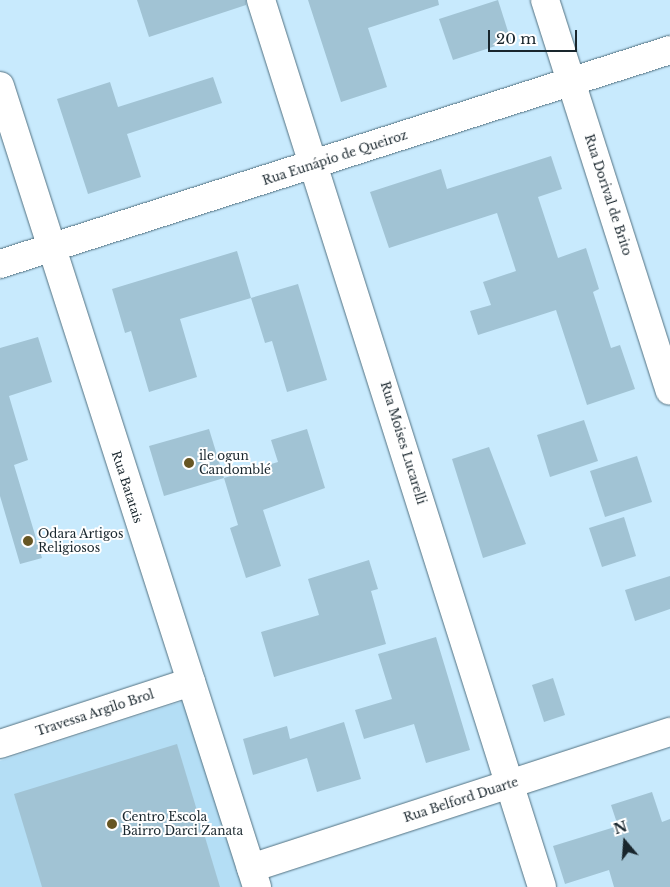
<!DOCTYPE html>
<meta charset="utf-8">
<style>
body{margin:0}
#map{position:relative;width:670px;height:887px;overflow:hidden;background:#c8eafd;font-family:"Libre Baskerville",serif}
div>[style]{position:absolute}
[style*='--x']{left:calc(var(--x)*1px);top:calc(var(--y)*1px);width:calc(var(--w)*1px);rotate:calc(var(--a)*1deg)}
.built>*{inset:0;background:#b4def5}
.building>*{inset:0;background:#a1c3d4}
.roads{filter:drop-shadow(0 0 1px #527181) drop-shadow(0 0 1px #527181)}
.street>*{height:28px;margin:-14px;padding:0 14px;transform-origin:14px;border-radius:14px;background:#fff}
.dots>*{width:14px;height:14px;translate:-50% -50%;box-sizing:border-box;border:2px solid #fff;border-radius:50%}
span{translate:-50% -50%;white-space:nowrap;text-align:center;line-height:1.15;-webkit-text-stroke:4px #fff;paint-order:stroke}
.street-label{font-size:12px;color:#19262d}
.poi-label{font-size:12px;color:#19262d}
.left{translate:0 -50%;text-align:left}
.north{position:absolute;left:600px;top:817px;width:50px;height:50px;-webkit-text-stroke:4px #fff;paint-order:stroke;rotate:342deg;font-size:14px;font-weight:700;line-height:20px;text-align:center;color:#19262d}
.north::after{content:'';display:block;margin:auto;width:18px;height:22px;background:#19262d;clip-path:polygon(50% 0,100% 100%,50% 72%,0 100%)}
.scale{position:absolute;left:488px;top:30px;width:89px;height:22px;box-sizing:border-box;border:2px solid #19262d;border-top:0;padding-left:6px;font-size:15px;line-height:18px;white-space:nowrap;color:#19262d;-webkit-text-stroke:4px #fff;paint-order:stroke}
</style>
<div id="map">
<div class="built">
<div style="clip-path:polygon(184px 701px,244px 887px,0 887px,0 761px)"></div>
</div>
<div class="building">
<div style="clip-path:polygon(137px 0,246px 0,246px 5px,149px 37px)"></div>
<div style="clip-path:polygon(308px 0,438px 0,439px 5px,368px 28px,387px 87px,341px 102px)"></div>
<div style="clip-path:polygon(498px 0,511px 41px,453px 60px,439px 19px)"></div>
<div style="clip-path:polygon(213px 77px,222px 103px,127px 134px,141px 177px,88px 194px,57px 99px,110px 82px,118px 107px)"></div>
<div style="clip-path:polygon(551px 156px,562px 189px,538px 197px,558px 258px,586px 248px,599px 289px,593px 292px,611px 348px,620px 345px,635px 389px,587px 405px,556px 310px,478px 335px,470px 311px,491px 305px,483px 282px,516px 271px,497px 213px,389px 248px,370px 192px,441px 169px,447px 189px)"></div>
<div style="clip-path:polygon(237px 251px,251px 298px,180px 319px,197px 377px,149px 392px,131px 331px,125px 333px,112px 289px)"></div>
<div style="clip-path:polygon(298px 284px,327px 380px,287px 392px,272px 341px,265px 343px,251px 298px)"></div>
<div style="clip-path:polygon(38px 337px,52px 382px,9px 396px,28px 460px,14px 465px,42px 558px,20px 564px,0 496px,0 348px)"></div>
<div style="clip-path:polygon(584px 420px,598px 461px,550px 477px,537px 435px)"></div>
<div style="clip-path:polygon(209px 429px,224px 478px,164px 496px,149px 446px)"></div>
<div style="clip-path:polygon(307px 429px,325px 488px,263px 510px,281px 566px,246px 578px,230px 528px,238px 525px,224px 478px,278px 462px,271px 440px)"></div>
<div style="clip-path:polygon(489px 447px,526px 544px,483px 558px,452px 459px)"></div>
<div style="clip-path:polygon(637px 456px,652px 502px,605px 517px,590px 471px)"></div>
<div style="clip-path:polygon(624px 517px,636px 556px,602px 567px,589px 528px)"></div>
<div style="clip-path:polygon(369px 560px,378px 589px,371px 591px,386px 644px,274px 677px,261px 632px,319px 615px,308px 579px)"></div>
<div style="clip-path:polygon(670px 576px,670px 609px,635px 621px,625px 590px)"></div>
<div style="clip-path:polygon(436px 637px,470px 750px,426px 763px,414px 724px,364px 739px,355px 710px,392px 699px,378px 654px)"></div>
<div style="clip-path:polygon(553px 678px,565px 715px,544px 722px,532px 685px)"></div>
<div style="clip-path:polygon(344px 722px,361px 779px,317px 792px,307px 758px,253px 775px,243px 739px,287px 726px,290px 739px)"></div>
<div style="clip-path:polygon(177px 744px,220px 887px,42px 887px,14px 794px)"></div>
<div style="clip-path:polygon(652px 792px,662px 822px,670px 819px,670px 887px,614px 887px,609px 870px,565px 884px,553px 846px,618px 826px,611px 805px)"></div>
</div>
<div class="roads">
<div class="street">
<div style="--x:261;--y:0;--w:930;--a:72.42"></div>
<div style="--x:545;--y:0;--w:410;--a:72.3"></div>
<div style="--x:0;--y:86;--w:841;--a:72.21"></div>
<div style="--x:0;--y:264;--w:703;--a:-17.71"></div>
<div style="--x:0;--y:744;--w:201;--a:-18"></div>
<div style="--x:251;--y:868;--w:441;--a:-18"></div>
</div>
</div>
<div class="dots">
<div style="left:189px;top:463px;background:#675623"></div>
<div style="left:28px;top:541px;background:#675623"></div>
<div style="left:112px;top:824px;background:#675623"></div>
</div>
<div class="street-label">
<span style="left:335px;top:158px;rotate:-18deg">Rua Eunápio de Queiroz</span>
<span style="left:608px;top:195px;rotate:72deg">Rua Dorival de Brito</span>
<span style="left:403px;top:443px;rotate:73deg">Rua Moises Lucarelli</span>
<span style="left:127px;top:487px;rotate:72deg">Rua Batatais</span>
<span style="left:95px;top:713px;rotate:-18deg">Travessa Argilo Brol</span>
<span style="left:461px;top:800px;rotate:-18deg">Rua Belford Duarte</span>
</div>
<div class="poi-label">
<span class="left" style="left:199px;top:463px">ile ogun<br>Candomblé</span>
<span class="left" style="left:38px;top:541px">Odara Artigos<br>Religiosos</span>
<span class="left" style="left:122px;top:824px">Centro Escola<br>Bairro Darci Zanata</span>
</div>
<div class="north">N</div>
<div class="scale">20 m</div>
</div>
